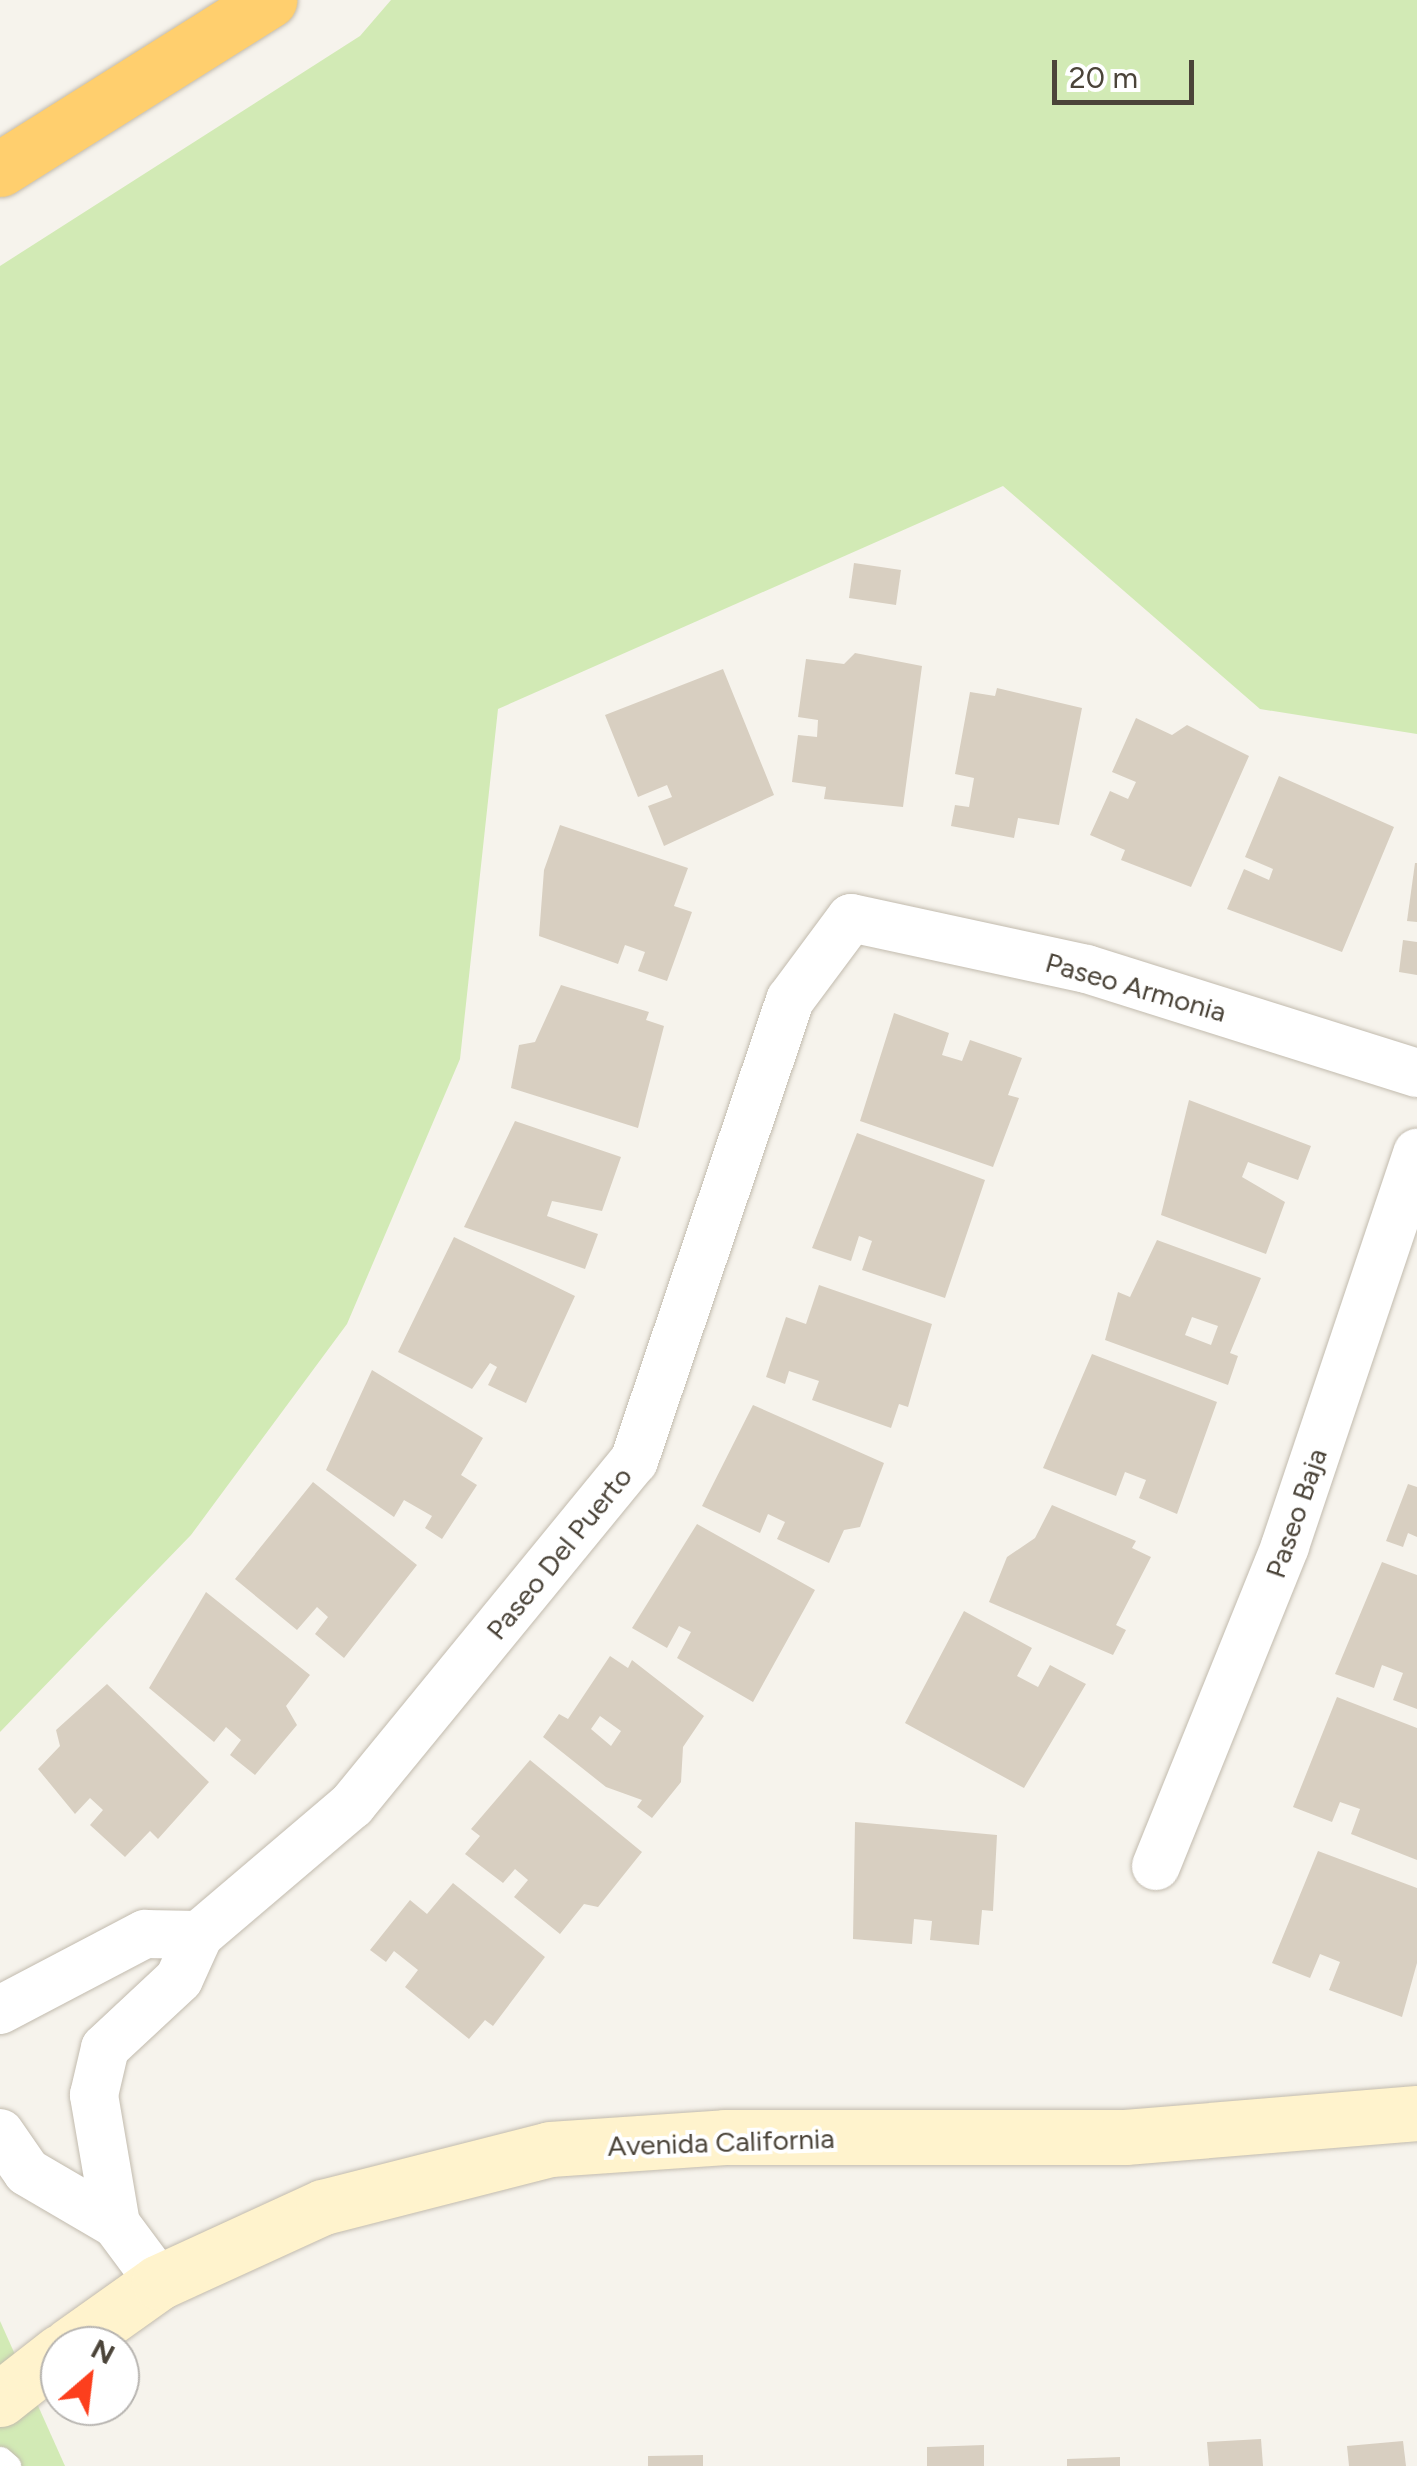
<!DOCTYPE html>
<style>
body{margin:0}
#map{position:relative;width:1417px;height:2466px;overflow:hidden;background:#f6f3ec;font-family:Figtree,sans-serif}
div>[style]{position:absolute}
[style*='--x']{left:calc(var(--x)*1px);top:calc(var(--y)*1px);width:calc(var(--w)*1px);rotate:calc(var(--a)*1deg)}
.green>*{inset:0;background:#d2eab5}
.building>*{inset:0;background:#d8cfc1}
.roads{filter:drop-shadow(0 0 2px #c2bbae) drop-shadow(0 0 2px #c2bbae)}
.lane>*{height:25px;margin:-12.5px;padding:0 12.5px;transform-origin:12.5px;border-radius:12.5px;background:#fff}
.street>*{height:48px;margin:-24px;padding:0 24px;transform-origin:24px;border-radius:24px;background:#fff}
.secondary>*{height:55px;margin:-27.5px;padding:0 27.5px;transform-origin:27.5px;border-radius:27.5px;background:#fff3cd}
.highway>*{height:55px;margin:-27.5px;padding:0 27.5px;transform-origin:27.5px;border-radius:27.5px;background:#ffcf6e}
span{translate:-50% -50%;white-space:nowrap;text-align:center;line-height:1.15;-webkit-text-stroke:8px #fff;paint-order:stroke}
.street-label{font-size:28px;color:#4b4439}
.north{position:absolute;left:40px;top:2326px;width:100px;height:100px;box-sizing:border-box;background:#fff;border:2px solid #b7b4b0;border-radius:50%;rotate:28deg;font-size:28px;font-weight:700;line-height:40px;text-align:center;color:#4b4439}
.north::after{content:'';display:block;margin:auto;width:35px;height:45px;background:#fc3f1d;clip-path:polygon(50% 0,100% 100%,50% 72%,0 100%)}
.scale{position:absolute;left:1052px;top:60px;width:142px;height:45px;box-sizing:border-box;border:5px solid #4b4439;border-top:0;padding-left:12px;font-size:30px;line-height:35px;white-space:nowrap;color:#4b4439;-webkit-text-stroke:8px #fff;paint-order:stroke}
</style>
<div id="map">
<div class="green">
<div style="clip-path:polygon(391px 0,1417px 0,1417px 734px,1260px 709px,1003px 486px,498px 709px,460px 1059px,347px 1324px,191px 1535px,0 1732px,0 266px,360px 36px)"></div>
<div style="clip-path:polygon(0 2321px,65px 2466px,0 2466px)"></div>
</div>
<div class="building">
<div style="clip-path:polygon(854px 563px,901px 570px,896px 605px,849px 598px)"></div>
<div style="clip-path:polygon(855px 653px,922px 666px,903px 807px,824px 799px,826px 787px,792px 782px,798px 735px,817px 737px,818px 720px,798px 717px,806px 659px,844px 664px)"></div>
<div style="clip-path:polygon(723px 669px,774px 795px,664px 846px,648px 806px,672px 797px,667px 785px,638px 797px,605px 715px)"></div>
<div style="clip-path:polygon(997px 688px,1082px 708px,1059px 825px,1018px 818px,1014px 838px,951px 826px,955px 805px,969px 807px,974px 778px,955px 774px,970px 692px,995px 696px)"></div>
<div style="clip-path:polygon(1136px 718px,1172px 735px,1187px 725px,1249px 756px,1191px 887px,1121px 860px,1125px 850px,1090px 835px,1110px 791px,1128px 799px,1136px 782px,1112px 772px)"></div>
<div style="clip-path:polygon(1279px 776px,1394px 827px,1342px 952px,1227px 909px,1244px 869px,1269px 880px,1273px 869px,1245px 857px)"></div>
<div style="clip-path:polygon(560px 825px,688px 868px,674px 906px,692px 912px,667px 981px,638px 971px,645px 952px,625px 945px,618px 964px,539px 936px,544px 870px)"></div>
<div style="clip-path:polygon(1415px 863px,1417px 863px,1417px 922px,1407px 921px)"></div>
<div style="clip-path:polygon(1403px 940px,1417px 942px,1417px 975px,1399px 972px)"></div>
<div style="clip-path:polygon(561px 985px,649px 1012px,646px 1020px,664px 1026px,638px 1128px,511px 1088px,519px 1045px,535px 1042px)"></div>
<div style="clip-path:polygon(894px 1013px,949px 1033px,942px 1055px,962px 1061px,970px 1040px,1022px 1058px,1008px 1095px,1019px 1098px,993px 1167px,860px 1121px)"></div>
<div style="clip-path:polygon(1189px 1100px,1311px 1146px,1298px 1180px,1248px 1162px,1242px 1177px,1285px 1202px,1266px 1254px,1161px 1215px)"></div>
<div style="clip-path:polygon(515px 1121px,621px 1157px,602px 1211px,552px 1201px,547px 1216px,598px 1234px,585px 1269px,464px 1227px)"></div>
<div style="clip-path:polygon(857px 1133px,985px 1180px,945px 1298px,862px 1270px,872px 1241px,859px 1236px,851px 1261px,812px 1248px)"></div>
<div style="clip-path:polygon(454px 1237px,575px 1296px,526px 1403px,488px 1385px,497px 1367px,490px 1363px,472px 1389px,398px 1352px)"></div>
<div style="clip-path:polygon(evenodd,1157px 1240px,1261px 1278px,1230px 1353px,1238px 1356px,1228px 1385px,1105px 1340px,1118px 1292px,1130px 1297px,1157px 1240px,1192px 1317px,1218px 1326px,1211px 1345px,1185px 1335px,1192px 1317px)"></div>
<div style="clip-path:polygon(819px 1285px,932px 1324px,908px 1407px,899px 1404px,891px 1428px,812px 1400px,819px 1381px,789px 1371px,785px 1384px,766px 1377px,786px 1317px,806px 1324px)"></div>
<div style="clip-path:polygon(1092px 1354px,1217px 1402px,1177px 1514px,1139px 1498px,1146px 1480px,1125px 1472px,1116px 1496px,1043px 1468px)"></div>
<div style="clip-path:polygon(372px 1370px,483px 1438px,461px 1475px,477px 1485px,442px 1539px,425px 1528px,432px 1516px,404px 1500px,394px 1517px,326px 1470px)"></div>
<div style="clip-path:polygon(753px 1405px,884px 1463px,860px 1527px,844px 1530px,829px 1563px,777px 1539px,785px 1522px,768px 1514px,760px 1533px,702px 1506px)"></div>
<div style="clip-path:polygon(313px 1482px,417px 1565px,344px 1658px,315px 1634px,328px 1617px,317px 1607px,297px 1630px,235px 1579px)"></div>
<div style="clip-path:polygon(1408px 1484px,1417px 1487px,1417px 1537px,1408px 1533px,1403px 1547px,1386px 1541px)"></div>
<div style="clip-path:polygon(1052px 1505px,1136px 1541px,1132px 1548px,1151px 1557px,1116px 1625px,1126px 1630px,1113px 1655px,989px 1602px,1007px 1557px,1035px 1538px)"></div>
<div style="clip-path:polygon(697px 1524px,815px 1590px,753px 1702px,677px 1658px,691px 1632px,679px 1626px,667px 1648px,632px 1628px)"></div>
<div style="clip-path:polygon(1382px 1562px,1417px 1575px,1417px 1709px,1393px 1700px,1403px 1673px,1382px 1665px,1374px 1688px,1335px 1674px)"></div>
<div style="clip-path:polygon(206px 1592px,310px 1675px,286px 1706px,297px 1725px,255px 1775px,230px 1755px,241px 1740px,226px 1727px,214px 1742px,149px 1688px)"></div>
<div style="clip-path:polygon(964px 1611px,1032px 1648px,1017px 1676px,1038px 1687px,1050px 1665px,1086px 1684px,1024px 1788px,905px 1723px)"></div>
<div style="clip-path:polygon(evenodd,610px 1656px,628px 1668px,632px 1660px,704px 1716px,683px 1747px,681px 1782px,652px 1818px,637px 1807px,642px 1800px,606px 1787px,543px 1737px,559px 1714px,568px 1719px,610px 1656px,600px 1716px,621px 1731px,611px 1746px,591px 1729px,600px 1716px)"></div>
<div style="clip-path:polygon(107px 1684px,209px 1782px,158px 1839px,150px 1831px,125px 1857px,90px 1825px,103px 1810px,90px 1798px,75px 1814px,38px 1769px,60px 1746px,56px 1730px)"></div>
<div style="clip-path:polygon(1337px 1697px,1417px 1728px,1417px 1860px,1351px 1834px,1360px 1809px,1340px 1802px,1332px 1822px,1293px 1807px)"></div>
<div style="clip-path:polygon(530px 1760px,642px 1852px,598px 1907px,584px 1904px,560px 1934px,514px 1897px,528px 1880px,515px 1869px,503px 1883px,465px 1854px,480px 1836px,471px 1829px)"></div>
<div style="clip-path:polygon(855px 1822px,997px 1835px,993px 1911px,982px 1910px,979px 1945px,930px 1940px,932px 1921px,914px 1919px,912px 1944px,853px 1939px)"></div>
<div style="clip-path:polygon(1318px 1851px,1417px 1888px,1417px 1963px,1402px 2017px,1329px 1990px,1340px 1962px,1320px 1954px,1310px 1978px,1272px 1963px)"></div>
<div style="clip-path:polygon(453px 1883px,545px 1957px,493px 2026px,485px 2020px,469px 2039px,405px 1987px,418px 1970px,394px 1951px,386px 1962px,370px 1950px,410px 1900px,427px 1914px)"></div>
<div style="clip-path:polygon(1261px 2439px,1263px 2466px,1209px 2466px,1207px 2442px)"></div>
<div style="clip-path:polygon(1403px 2441px,1406px 2466px,1349px 2466px,1347px 2446px)"></div>
<div style="clip-path:polygon(984px 2445px,984px 2466px,927px 2466px,927px 2447px)"></div>
<div style="clip-path:polygon(703px 2455px,703px 2466px,648px 2466px,648px 2456px)"></div>
<div style="clip-path:polygon(1120px 2457px,1120px 2466px,1067px 2466px,1067px 2459px)"></div>
</div>
<div class="roads">
<div class="lane">
<div style="--x:0;--y:2459;--w:11;--a:41"></div>
</div>
<div class="street">
<div style="--x:1156;--y:1866;--w:345;--a:-68"></div>
<div style="--x:1285;--y:1546;--w:415;--a:-71.4"></div>
<div style="--x:0;--y:2010;--w:164;--a:-27.7"></div>
<div style="--x:145;--y:1934;--w:54;--a:1.1"></div>
<div style="--x:0;--y:2133;--w:47;--a:55.3"></div>
<div style="--x:27;--y:2172;--w:103;--a:30.3"></div>
<div style="--x:116;--y:2224;--w:72;--a:53.4"></div>
<div style="--x:116;--y:2224;--w:131;--a:-99.7"></div>
<div style="--x:94;--y:2095;--w:48;--a:-76.8"></div>
<div style="--x:105;--y:2048;--w:101;--a:-43"></div>
<div style="--x:179;--y:1979;--w:48;--a:-65.6"></div>
<div style="--x:199;--y:1935;--w:201;--a:-40.4"></div>
<div style="--x:352;--y:1805;--w:445;--a:-50.7"></div>
<div style="--x:634;--y:1461;--w:487;--a:-71.3"></div>
<div style="--x:790;--y:1000;--w:102;--a:-53.4"></div>
<div style="--x:851;--y:918;--w:241;--a:12.2"></div>
<div style="--x:1087;--y:969;--w:346;--a:17.5"></div>
</div>
<div class="secondary">
<div style="--x:69;--y:2346;--w:110;--a:-35.4"></div>
<div style="--x:159;--y:2282;--w:180;--a:-24.6"></div>
<div style="--x:323;--y:2207;--w:234;--a:-14.3"></div>
<div style="--x:550;--y:2149;--w:175;--a:-3.9"></div>
<div style="--x:725;--y:2137;--w:400;--a:0"></div>
<div style="--x:1125;--y:2137;--w:293;--a:-4.7"></div>
<div style="--x:0;--y:2399;--w:76;--a:-38.1"></div>
</div>
<div class="highway">
<div style="--x:0;--y:169;--w:318;--a:-32.1"></div>
</div>
</div>
<div class="street-label">
<span style="left:1136px;top:987px;rotate:16deg">Paseo Armonia</span>
<span style="left:1296px;top:1513px;rotate:-71deg">Paseo Baja</span>
<span style="left:559px;top:1553px;rotate:-51deg">Paseo Del Puerto</span>
<span style="left:721px;top:2142px;rotate:-2deg">Avenida California</span>
</div>
<div class="north">N</div>
<div class="scale">20 m</div>
</div>
